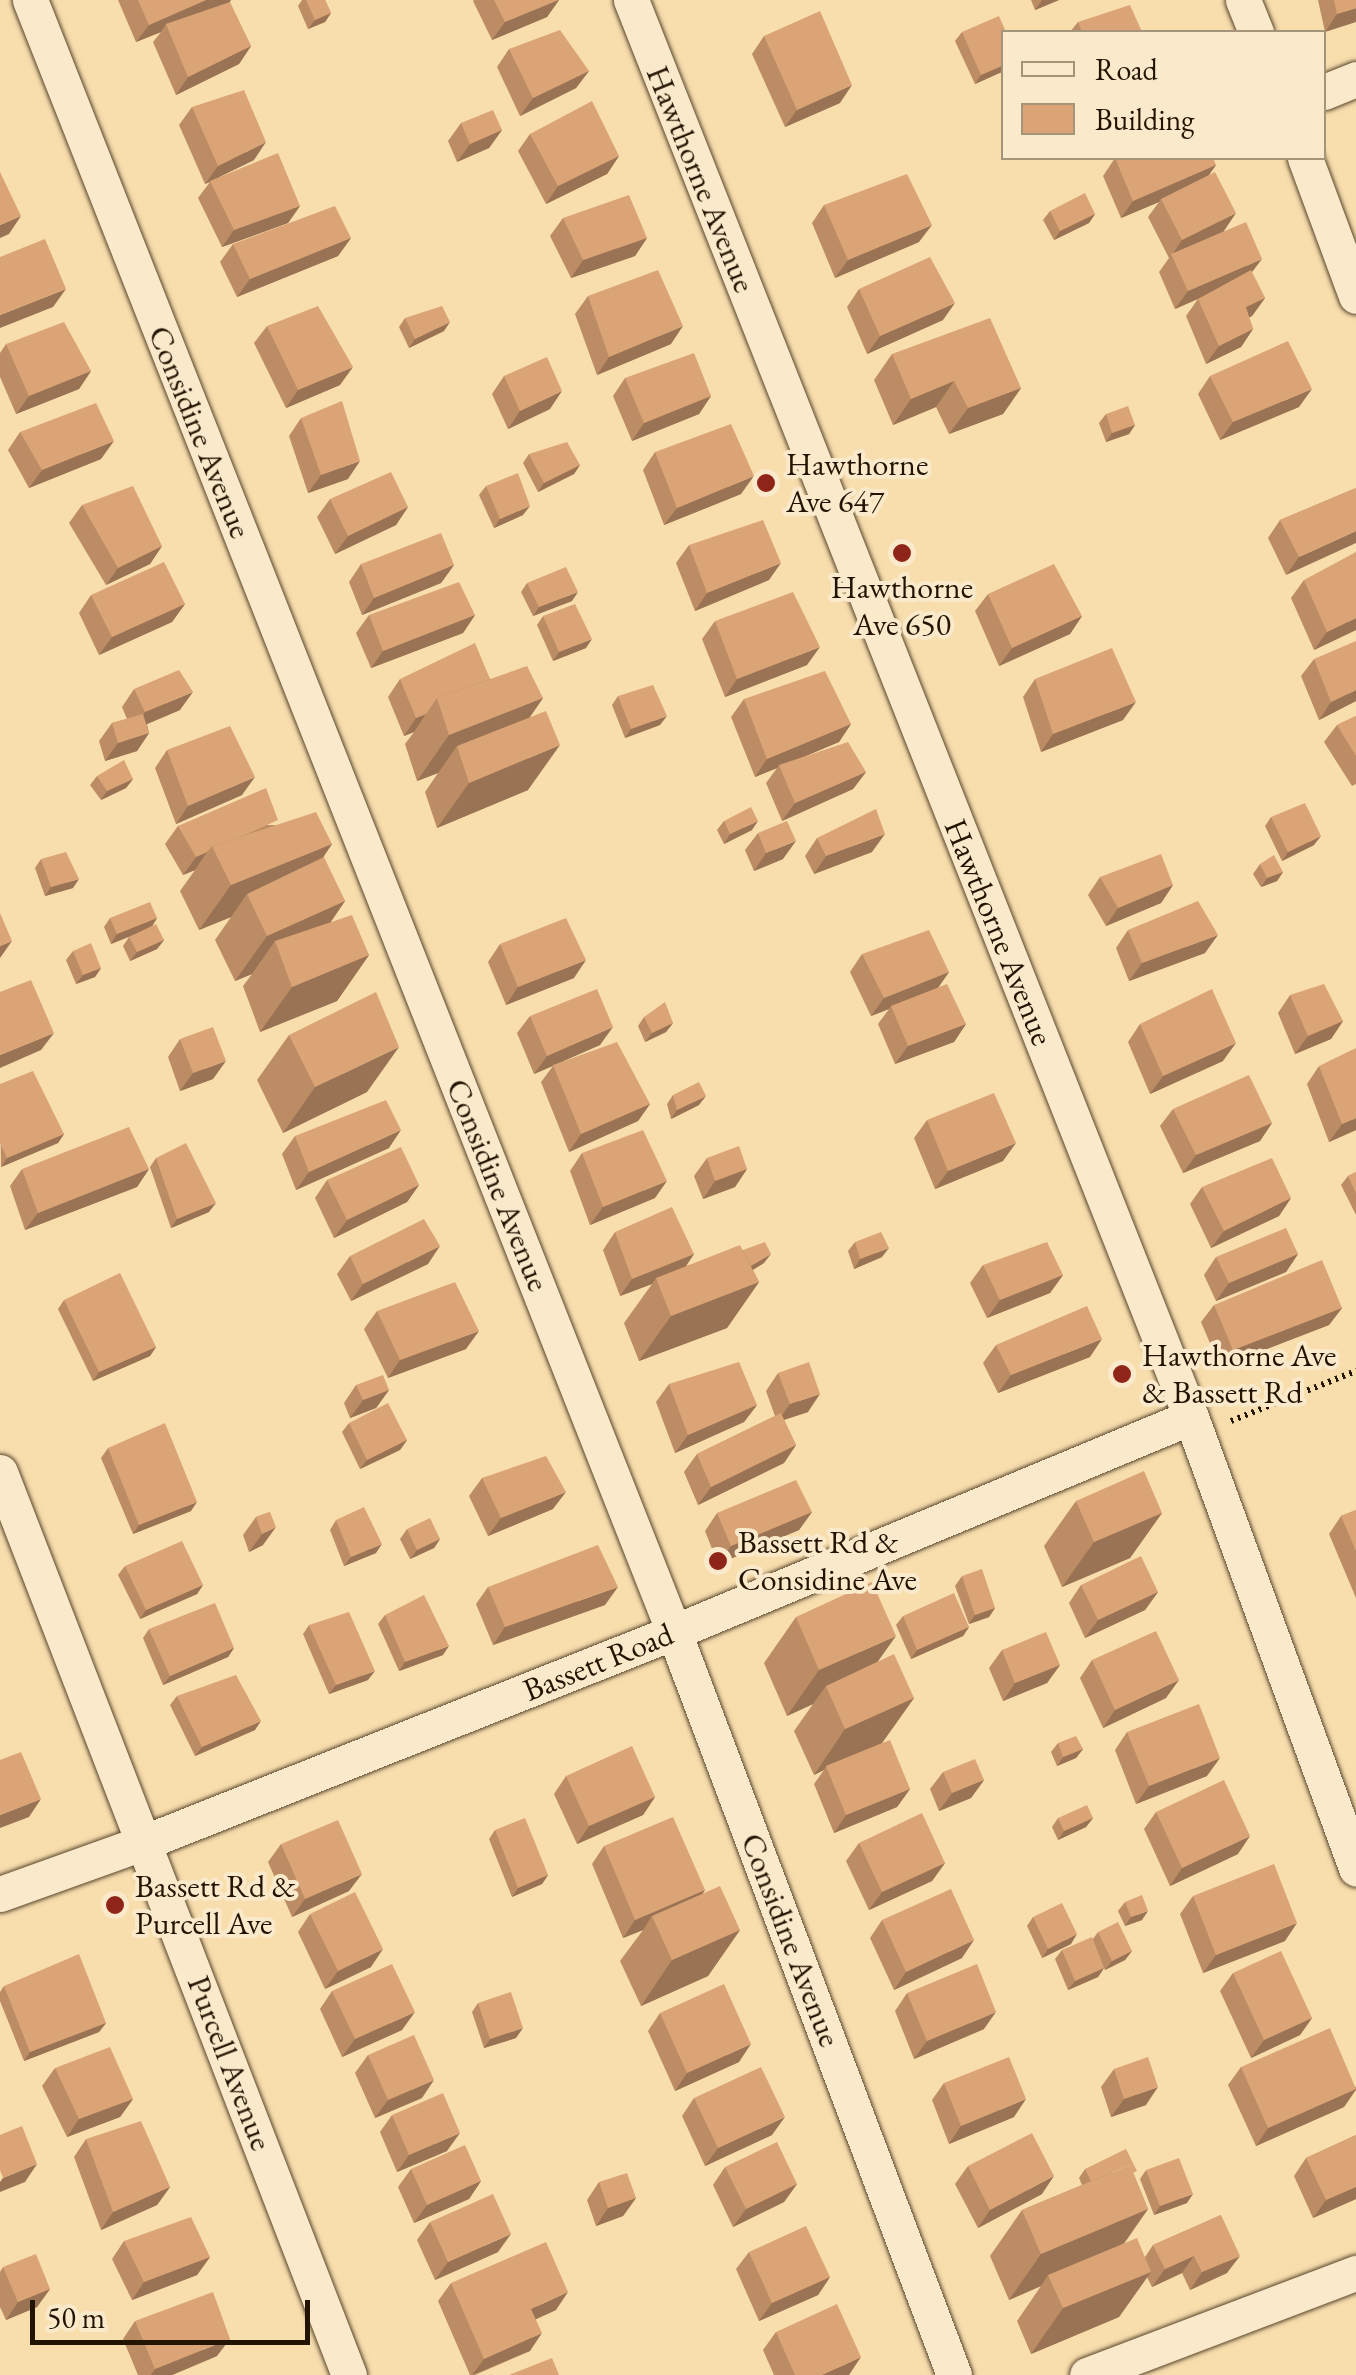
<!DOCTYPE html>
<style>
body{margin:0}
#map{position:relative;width:1356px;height:2375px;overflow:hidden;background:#f8ddad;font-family:"EB Garamond",serif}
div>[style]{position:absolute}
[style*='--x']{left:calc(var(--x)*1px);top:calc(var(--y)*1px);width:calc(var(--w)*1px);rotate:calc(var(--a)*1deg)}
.path>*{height:6px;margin-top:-3px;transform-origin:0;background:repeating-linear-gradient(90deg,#221401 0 2.5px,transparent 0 7.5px)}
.roads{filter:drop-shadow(0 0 2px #58462c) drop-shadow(0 0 2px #58462c)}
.minor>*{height:35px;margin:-17.5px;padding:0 17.5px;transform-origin:17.5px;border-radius:17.5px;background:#fae9ca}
.wall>*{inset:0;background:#bc8d65}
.shaded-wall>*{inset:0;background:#997353}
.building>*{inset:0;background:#dba476}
.dots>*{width:28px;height:28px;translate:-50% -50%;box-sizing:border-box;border:5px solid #fae9ca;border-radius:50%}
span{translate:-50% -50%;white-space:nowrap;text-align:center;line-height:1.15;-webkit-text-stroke:8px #fae9ca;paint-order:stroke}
.street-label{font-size:32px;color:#221401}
.poi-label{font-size:32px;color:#221401}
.left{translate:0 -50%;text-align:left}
.legend{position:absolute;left:1001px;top:30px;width:325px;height:130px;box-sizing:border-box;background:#fae9ca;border:2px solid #a4947a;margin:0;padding:12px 18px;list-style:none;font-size:30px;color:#221401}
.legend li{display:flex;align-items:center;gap:20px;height:50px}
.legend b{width:50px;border:2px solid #a4947a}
.scale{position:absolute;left:30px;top:2300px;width:280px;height:45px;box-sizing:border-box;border:5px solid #221401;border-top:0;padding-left:12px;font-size:30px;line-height:35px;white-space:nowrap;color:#221401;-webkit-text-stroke:8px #fae9ca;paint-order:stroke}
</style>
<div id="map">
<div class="path">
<div style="--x:1231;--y:1421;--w:135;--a:-21.8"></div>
</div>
<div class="roads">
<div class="minor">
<div style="--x:30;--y:0;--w:1754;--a:68.47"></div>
<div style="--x:674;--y:1632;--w:794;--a:69.35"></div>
<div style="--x:631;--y:0;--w:1524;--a:68.44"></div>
<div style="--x:1191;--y:1417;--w:481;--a:69.9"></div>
<div style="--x:1243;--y:0;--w:35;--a:68"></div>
<div style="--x:1324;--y:92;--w:35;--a:-22"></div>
<div style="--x:1305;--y:158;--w:147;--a:69.7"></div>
<div style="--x:0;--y:1472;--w:968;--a:68.87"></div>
<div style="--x:0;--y:1894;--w:154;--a:-19.7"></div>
<div style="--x:145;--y:1842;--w:569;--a:-21.65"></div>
<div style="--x:674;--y:1632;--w:560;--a:-22.58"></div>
<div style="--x:1087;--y:2375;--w:288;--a:-20.8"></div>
</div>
</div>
<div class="wall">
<div style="clip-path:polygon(118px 0,231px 0,229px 2px,251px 46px,239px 64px,176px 95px,153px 42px,161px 32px,136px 42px)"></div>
<div style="clip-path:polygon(302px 0,325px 0,331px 13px,325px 22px,308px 29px,298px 6px)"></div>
<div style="clip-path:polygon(474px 0,559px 0,547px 17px,492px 40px,473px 1px)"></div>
<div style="clip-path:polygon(1031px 0,1059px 0,1035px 10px)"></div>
<div style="clip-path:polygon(1318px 0,1356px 0,1325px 32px)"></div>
<div style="clip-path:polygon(1078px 22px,1142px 32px,1070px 32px)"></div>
<div style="clip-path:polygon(962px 32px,1004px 32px,1004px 71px,975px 84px,955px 41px)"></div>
<div style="clip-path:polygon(764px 36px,840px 103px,785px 127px,752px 54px)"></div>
<div style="clip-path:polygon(509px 49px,589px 71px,576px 88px,520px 116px,497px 67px)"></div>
<div style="clip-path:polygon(192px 107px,254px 160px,219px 177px,300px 206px,288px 223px,222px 247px,198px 198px,210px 182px,205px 184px,179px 125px)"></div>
<div style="clip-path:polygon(461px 123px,502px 130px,489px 148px,457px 162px,448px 141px)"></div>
<div style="clip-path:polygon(530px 134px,619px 156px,607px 174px,546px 204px,518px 151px)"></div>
<div style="clip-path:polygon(1115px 158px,1216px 165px,1209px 175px,1224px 231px,1252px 273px,1265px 298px,1252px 316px,1249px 317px,1253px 329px,1241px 347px,1206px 364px,1186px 316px,1198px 299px,1175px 309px,1159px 272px,1169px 258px,1148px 217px,1159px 202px,1121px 218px,1103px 176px)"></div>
<div style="clip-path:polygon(824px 205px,919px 242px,835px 278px,812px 223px)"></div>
<div style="clip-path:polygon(1050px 211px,1095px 214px,1089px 223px,1054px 240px,1043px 220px)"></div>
<div style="clip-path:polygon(563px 218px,647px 238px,635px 256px,571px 278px,550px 236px)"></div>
<div style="clip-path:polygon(351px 238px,338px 256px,237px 297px,220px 262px,233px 244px)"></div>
<div style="clip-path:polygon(859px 289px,943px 320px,867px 354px,847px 307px)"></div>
<div style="clip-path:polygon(588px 296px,671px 344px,597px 375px,575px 314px)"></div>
<div style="clip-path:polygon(405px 318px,444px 331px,409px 348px,399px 327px)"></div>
<div style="clip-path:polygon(267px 326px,340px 385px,286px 408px,254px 343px)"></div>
<div style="clip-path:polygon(6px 344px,91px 371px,79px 389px,16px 414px,0 377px,0 353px)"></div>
<div style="clip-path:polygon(892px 354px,1021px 388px,1003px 414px,949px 434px,936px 407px,893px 425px,874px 380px)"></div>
<div style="clip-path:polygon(504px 376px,550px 409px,508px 429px,492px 394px)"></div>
<div style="clip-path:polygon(1210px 376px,1299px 407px,1220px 440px,1198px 394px)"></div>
<div style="clip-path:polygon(625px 378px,711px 396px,699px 414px,632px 441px,613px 396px)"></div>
<div style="clip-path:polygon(1106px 414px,1135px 425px,1129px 434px,1106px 442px,1099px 423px)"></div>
<div style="clip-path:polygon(301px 418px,348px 479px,308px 493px,289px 436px)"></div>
<div style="clip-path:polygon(20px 432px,101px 459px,29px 488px,8px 450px)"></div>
<div style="clip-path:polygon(655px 452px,741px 494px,664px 525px,643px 470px)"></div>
<div style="clip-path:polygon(529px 454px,580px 465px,574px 474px,538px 492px,523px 463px)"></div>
<div style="clip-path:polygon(486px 486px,523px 515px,494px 528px,479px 495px)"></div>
<div style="clip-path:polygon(1356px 488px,1286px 575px,1268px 538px,1280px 520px)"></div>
<div style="clip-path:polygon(330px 499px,408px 507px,396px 525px,335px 554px,317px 517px)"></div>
<div style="clip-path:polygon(82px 505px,162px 546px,150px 564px,106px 585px,69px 523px)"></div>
<div style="clip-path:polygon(689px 545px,769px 580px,695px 611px,676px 563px)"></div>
<div style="clip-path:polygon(361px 564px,454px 565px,441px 583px,362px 615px,349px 582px)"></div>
<div style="clip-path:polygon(1304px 580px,1356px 630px,1314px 650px,1291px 598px)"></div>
<div style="clip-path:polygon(527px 583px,572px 601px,533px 616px,521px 592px)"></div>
<div style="clip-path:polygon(988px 594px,1082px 616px,1070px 634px,999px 666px,975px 611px)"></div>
<div style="clip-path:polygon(91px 595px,185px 604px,172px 622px,99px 655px,79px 613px)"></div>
<div style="clip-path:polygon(369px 615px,475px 615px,463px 633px,371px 668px,356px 633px)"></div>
<div style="clip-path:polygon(543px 616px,586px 648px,553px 661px,537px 625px)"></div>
<div style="clip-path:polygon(715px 621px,807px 665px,725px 697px,702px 639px)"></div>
<div style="clip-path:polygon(1314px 659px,1356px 701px,1319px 720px,1301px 676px)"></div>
<div style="clip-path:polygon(400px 679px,490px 679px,543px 698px,530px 717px,528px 790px,437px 828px,425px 792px,438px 773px,417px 781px,405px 744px,414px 732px,404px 736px,388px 697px)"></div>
<div style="clip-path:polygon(1035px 679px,1123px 720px,1041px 752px,1023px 697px)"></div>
<div style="clip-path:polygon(134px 689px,180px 710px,147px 724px,149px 733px,137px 751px,105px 761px,99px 741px,112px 723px,127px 719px,122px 707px)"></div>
<div style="clip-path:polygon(618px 696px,660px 725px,625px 738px,612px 705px)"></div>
<div style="clip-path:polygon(744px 699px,851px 724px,839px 742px,800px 758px,866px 772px,853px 789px,782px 821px,766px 783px,777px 768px,755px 777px,731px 717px)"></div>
<div style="clip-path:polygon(1356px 716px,1356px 784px,1352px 786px,1324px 742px,1337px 725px)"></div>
<div style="clip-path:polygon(167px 750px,242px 795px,176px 824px,155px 768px)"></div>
<div style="clip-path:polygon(97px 776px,133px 779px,126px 788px,101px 800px,90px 785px)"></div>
<div style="clip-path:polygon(1271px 817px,1314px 845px,1282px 861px,1265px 826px)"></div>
<div style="clip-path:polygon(724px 821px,752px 830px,724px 844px,717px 830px)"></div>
<div style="clip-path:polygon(274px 825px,332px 844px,323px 858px,345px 901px,331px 922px,369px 955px,337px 1001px,260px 1032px,243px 986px,252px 974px,235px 981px,215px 940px,231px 917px,199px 930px,180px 891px,195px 870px,183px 875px,165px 844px,178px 826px)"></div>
<div style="clip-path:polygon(758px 833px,783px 859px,754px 871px,745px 850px)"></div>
<div style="clip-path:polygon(817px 838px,872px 852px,814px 874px,805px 856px)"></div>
<div style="clip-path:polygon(41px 859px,73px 888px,45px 896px,35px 868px)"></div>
<div style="clip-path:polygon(1260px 864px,1283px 872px,1277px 881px,1261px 887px,1253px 874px)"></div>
<div style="clip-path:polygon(1100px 877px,1173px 885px,1161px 903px,1106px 926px,1088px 895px)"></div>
<div style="clip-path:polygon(110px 918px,157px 918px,152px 926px,164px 940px,157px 949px,130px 961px,123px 946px,129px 937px,137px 933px,111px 944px,104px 927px)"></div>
<div style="clip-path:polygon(1128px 930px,1205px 953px,1129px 981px,1116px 948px)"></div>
<div style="clip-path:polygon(500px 944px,574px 978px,506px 1005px,488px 962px)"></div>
<div style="clip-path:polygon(73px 951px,101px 968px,95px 977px,76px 984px,66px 960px)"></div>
<div style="clip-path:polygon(862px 954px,949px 972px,938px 988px,966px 1024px,954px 1042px,895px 1064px,878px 1024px,889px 1009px,871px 1016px,850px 972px)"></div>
<div style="clip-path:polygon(1290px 995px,1343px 1021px,1331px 1039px,1295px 1054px,1278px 1013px)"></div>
<div style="clip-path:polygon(530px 1016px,600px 1045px,563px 1061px,650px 1104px,638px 1121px,569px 1152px,541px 1082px,553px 1066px,534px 1074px,517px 1033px)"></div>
<div style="clip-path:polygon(644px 1017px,673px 1023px,666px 1032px,645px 1042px,638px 1026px)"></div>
<div style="clip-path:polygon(1140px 1024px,1223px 1061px,1150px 1094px,1128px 1042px)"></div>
<div style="clip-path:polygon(289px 1035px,367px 1092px,283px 1133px,257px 1080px)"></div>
<div style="clip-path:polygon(180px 1039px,213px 1079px,180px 1091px,168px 1057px)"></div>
<div style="clip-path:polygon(1319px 1066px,1356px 1130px,1329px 1142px,1307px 1084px)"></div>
<div style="clip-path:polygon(0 1084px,64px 1134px,58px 1143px,1px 1167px)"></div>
<div style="clip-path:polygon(673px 1095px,699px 1105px,671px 1119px,667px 1104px)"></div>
<div style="clip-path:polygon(1173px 1109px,1272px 1123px,1260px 1141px,1183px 1173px,1160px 1126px)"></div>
<div style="clip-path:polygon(927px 1120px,1003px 1161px,935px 1189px,914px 1138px)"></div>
<div style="clip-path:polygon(295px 1136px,389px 1148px,296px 1190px,282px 1154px)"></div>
<div style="clip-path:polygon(582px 1153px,655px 1198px,590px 1225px,570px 1171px)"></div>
<div style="clip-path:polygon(156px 1158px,209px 1212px,171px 1228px,150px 1167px)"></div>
<div style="clip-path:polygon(707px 1158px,747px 1169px,735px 1187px,703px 1199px,694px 1176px)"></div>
<div style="clip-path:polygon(22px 1169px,149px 1169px,137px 1187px,25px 1230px,10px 1186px)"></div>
<div style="clip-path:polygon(1356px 1172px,1356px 1215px,1341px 1185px,1348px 1176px)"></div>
<div style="clip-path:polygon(327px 1180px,419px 1185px,407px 1202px,334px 1238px,315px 1198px)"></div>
<div style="clip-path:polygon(1202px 1187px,1291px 1198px,1279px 1216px,1211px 1248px,1190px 1204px)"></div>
<div style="clip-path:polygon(615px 1232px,694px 1254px,686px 1266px,743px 1250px,764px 1263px,753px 1270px,759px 1282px,727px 1328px,639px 1361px,624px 1323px,652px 1284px,620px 1296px,603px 1250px)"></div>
<div style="clip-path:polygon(855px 1242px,882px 1257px,854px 1269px,848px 1251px)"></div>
<div style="clip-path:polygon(1298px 1254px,1286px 1272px,1216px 1301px,1204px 1275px,1216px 1257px)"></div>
<div style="clip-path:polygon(350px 1256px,428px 1264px,351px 1301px,337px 1274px)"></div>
<div style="clip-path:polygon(983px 1265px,1063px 1275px,1050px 1293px,987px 1318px,970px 1283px)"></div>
<div style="clip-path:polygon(64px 1300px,156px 1347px,150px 1356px,93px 1381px,58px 1309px)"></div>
<div style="clip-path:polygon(1214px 1305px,1342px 1308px,1329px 1325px,1220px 1367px,1201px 1322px)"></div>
<div style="clip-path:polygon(377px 1311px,466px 1349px,388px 1378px,364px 1329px)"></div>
<div style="clip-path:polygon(996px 1345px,1090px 1357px,998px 1393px,983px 1363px)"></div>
<div style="clip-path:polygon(778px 1373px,808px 1412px,784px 1420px,796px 1445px,784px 1463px,698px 1505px,684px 1472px,697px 1454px,775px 1416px,766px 1391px)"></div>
<div style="clip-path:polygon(669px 1384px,757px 1405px,744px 1422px,675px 1453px,656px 1402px)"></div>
<div style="clip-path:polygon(356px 1385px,389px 1390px,376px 1408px,350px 1418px,344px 1403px)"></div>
<div style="clip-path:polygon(349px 1423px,407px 1440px,400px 1450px,360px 1469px,342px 1432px)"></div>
<div style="clip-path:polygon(108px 1448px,191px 1511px,133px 1534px,101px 1458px)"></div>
<div style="clip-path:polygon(482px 1478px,553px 1509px,488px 1536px,469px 1496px)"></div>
<div style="clip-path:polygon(1076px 1501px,1162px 1513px,1130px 1558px,1062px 1587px,1044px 1546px)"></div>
<div style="clip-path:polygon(1356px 1510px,1356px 1598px,1329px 1534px,1341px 1516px)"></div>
<div style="clip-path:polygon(270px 1512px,263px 1545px,249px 1552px,243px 1535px,256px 1517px)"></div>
<div style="clip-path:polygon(812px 1512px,799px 1530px,718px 1564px,705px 1531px,717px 1513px)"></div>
<div style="clip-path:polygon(336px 1520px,376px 1553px,344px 1566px,330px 1530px)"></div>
<div style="clip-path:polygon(407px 1529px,440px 1539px,434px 1548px,410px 1559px,400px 1539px)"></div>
<div style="clip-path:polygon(125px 1566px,203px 1585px,197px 1594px,140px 1619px,118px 1575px)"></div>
<div style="clip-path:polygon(962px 1576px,995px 1608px,989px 1617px,969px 1624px,955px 1586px)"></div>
<div style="clip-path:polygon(1081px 1585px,1158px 1592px,1145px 1610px,1085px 1638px,1069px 1603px)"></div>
<div style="clip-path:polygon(488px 1587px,605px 1605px,493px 1645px,476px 1604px)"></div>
<div style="clip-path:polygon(385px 1615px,443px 1655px,399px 1671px,378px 1624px)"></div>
<div style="clip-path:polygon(903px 1616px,969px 1627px,963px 1636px,911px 1659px,896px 1625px)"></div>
<div style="clip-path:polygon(796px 1617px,878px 1662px,914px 1698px,882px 1743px,910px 1789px,897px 1807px,834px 1833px,814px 1784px,824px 1770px,814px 1775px,794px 1731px,813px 1704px,787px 1716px,764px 1663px)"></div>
<div style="clip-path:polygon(309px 1625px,368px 1680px,329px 1694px,303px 1634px)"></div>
<div style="clip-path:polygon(149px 1629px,234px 1648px,228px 1657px,163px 1685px,143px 1638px)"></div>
<div style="clip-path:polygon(1002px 1650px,1060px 1665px,1047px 1683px,1003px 1701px,989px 1668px)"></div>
<div style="clip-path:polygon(1092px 1660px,1166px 1698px,1103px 1728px,1080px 1678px)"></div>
<div style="clip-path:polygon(177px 1696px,255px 1730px,195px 1756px,170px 1705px)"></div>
<div style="clip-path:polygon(1127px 1732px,1207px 1776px,1136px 1804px,1115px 1750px)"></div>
<div style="clip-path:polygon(1058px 1743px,1083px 1749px,1076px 1758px,1057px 1766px,1051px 1752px)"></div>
<div style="clip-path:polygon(943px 1772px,984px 1780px,971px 1798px,939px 1811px,930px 1789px)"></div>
<div style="clip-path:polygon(566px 1776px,655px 1797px,643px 1815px,577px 1844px,554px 1794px)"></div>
<div style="clip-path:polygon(1156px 1812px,1238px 1854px,1170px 1886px,1144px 1829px)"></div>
<div style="clip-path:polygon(1058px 1818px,1093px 1818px,1086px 1827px,1058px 1840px,1052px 1827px)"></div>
<div style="clip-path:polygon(495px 1830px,548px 1875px,542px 1884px,512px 1897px,489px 1839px)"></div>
<div style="clip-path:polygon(859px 1843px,945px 1863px,932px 1881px,869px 1910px,846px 1861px)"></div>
<div style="clip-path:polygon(281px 1844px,349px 1891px,292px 1917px,268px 1862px)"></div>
<div style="clip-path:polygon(604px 1846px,705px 1890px,703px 1893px,740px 1930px,708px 1976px,641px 2006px,620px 1961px,643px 1930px,623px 1938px,592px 1864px)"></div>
<div style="clip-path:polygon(1193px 1896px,1285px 1941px,1203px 1973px,1180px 1914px)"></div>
<div style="clip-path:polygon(1125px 1902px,1142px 1920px,1125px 1926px,1118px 1911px)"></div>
<div style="clip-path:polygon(310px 1914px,371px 1967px,325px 1989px,298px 1932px)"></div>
<div style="clip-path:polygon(1033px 1917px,1071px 1944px,1042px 1958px,1027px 1926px)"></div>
<div style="clip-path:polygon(882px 1920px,962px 1958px,894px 1990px,870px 1938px)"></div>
<div style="clip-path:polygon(1098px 1932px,1132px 1951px,1125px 1960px,1105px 1970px,1104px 1968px,1098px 1977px,1068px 1990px,1055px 1959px,1062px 1950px,1093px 1939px)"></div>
<div style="clip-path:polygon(1233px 1973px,1312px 2018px,1300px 2035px,1251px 2058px,1220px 1991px)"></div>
<div style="clip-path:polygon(4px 1986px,106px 2023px,99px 2032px,24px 2061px,0 2001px,0 1992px)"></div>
<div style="clip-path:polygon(332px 1991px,402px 2030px,342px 2057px,320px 2009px)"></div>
<div style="clip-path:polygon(907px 1993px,984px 2029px,914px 2059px,895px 2011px)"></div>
<div style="clip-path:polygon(478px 2003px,516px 2038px,484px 2048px,472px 2012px)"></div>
<div style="clip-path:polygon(660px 2013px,739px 2062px,675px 2091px,648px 2031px)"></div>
<div style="clip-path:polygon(368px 2055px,422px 2098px,375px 2118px,355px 2073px)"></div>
<div style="clip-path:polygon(1241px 2067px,1356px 2087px,1356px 2090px,1344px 2107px,1256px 2146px,1228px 2085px)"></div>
<div style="clip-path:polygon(55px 2068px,133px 2099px,120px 2117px,67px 2137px,42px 2086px)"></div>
<div style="clip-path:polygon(1114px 2069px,1146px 2105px,1111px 2117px,1101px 2087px)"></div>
<div style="clip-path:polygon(944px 2083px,1014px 2117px,949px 2144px,932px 2100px)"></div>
<div style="clip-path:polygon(694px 2098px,772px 2135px,705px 2166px,682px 2116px)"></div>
<div style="clip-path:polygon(392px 2115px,447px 2151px,397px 2172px,380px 2132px)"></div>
<div style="clip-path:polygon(1356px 2135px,1356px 2199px,1313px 2218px,1294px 2176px,1306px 2158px)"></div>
<div style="clip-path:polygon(86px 2139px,170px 2187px,157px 2205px,101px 2230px,74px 2157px)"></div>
<div style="clip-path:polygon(968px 2166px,1042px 2194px,978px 2228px,955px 2184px)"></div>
<div style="clip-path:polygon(725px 2167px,797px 2184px,784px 2202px,733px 2227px,713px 2185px)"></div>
<div style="clip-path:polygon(411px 2169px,481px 2181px,469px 2199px,414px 2223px,398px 2187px)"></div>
<div style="clip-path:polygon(1085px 2169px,1134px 2175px,1148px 2209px,1124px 2244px,1145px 2257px,1153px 2245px,1221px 2215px,1227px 2273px,1190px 2290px,1182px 2273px,1152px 2287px,1147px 2277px,1119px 2317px,1031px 2354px,1017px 2321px,1041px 2286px,1009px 2300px,990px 2256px,1022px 2210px,1082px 2185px,1079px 2178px)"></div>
<div style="clip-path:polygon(1146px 2170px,1187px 2203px,1154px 2215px,1140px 2179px)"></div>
<div style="clip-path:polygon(599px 2182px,636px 2198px,623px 2216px,596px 2226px,587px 2200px)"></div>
<div style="clip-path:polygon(430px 2222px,498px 2252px,435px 2280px,417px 2240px)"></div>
<div style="clip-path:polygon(124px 2241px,210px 2257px,197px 2275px,132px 2300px,112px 2259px)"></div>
<div style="clip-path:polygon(749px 2252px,830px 2277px,818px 2295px,759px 2321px,736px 2269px)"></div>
<div style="clip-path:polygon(3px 2267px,50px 2289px,37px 2307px,6px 2320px,0 2307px,0 2272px)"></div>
<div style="clip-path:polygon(451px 2283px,556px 2310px,536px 2319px,530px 2351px,475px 2375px,470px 2375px,438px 2301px)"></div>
<div style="clip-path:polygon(135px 2321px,217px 2356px,172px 2375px,138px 2375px,123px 2339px)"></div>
<div style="clip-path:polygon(776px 2332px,849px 2375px,774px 2375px,763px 2350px)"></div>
</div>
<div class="shaded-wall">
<div style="clip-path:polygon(206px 0,231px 0,229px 3px,166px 24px,161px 32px,136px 42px,149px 25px)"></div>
<div style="clip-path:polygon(559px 0,547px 17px,492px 40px,505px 22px)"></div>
<div style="clip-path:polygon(1042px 0,1059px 0,1035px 10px)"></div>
<div style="clip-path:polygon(1356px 8px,1356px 22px,1325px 32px,1337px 14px)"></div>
<div style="clip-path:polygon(331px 13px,325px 22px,308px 29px,315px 20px)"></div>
<div style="clip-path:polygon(251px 46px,239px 64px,176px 95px,188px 77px)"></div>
<div style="clip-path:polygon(1004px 65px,1004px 71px,975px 84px,981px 75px)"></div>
<div style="clip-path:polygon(589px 71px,576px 88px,520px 116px,533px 98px)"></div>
<div style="clip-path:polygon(852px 85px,840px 103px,785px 127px,797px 110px)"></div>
<div style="clip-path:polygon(502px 130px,489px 148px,457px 162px,470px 144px)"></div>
<div style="clip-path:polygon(266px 142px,254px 160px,205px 184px,218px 166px)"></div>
<div style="clip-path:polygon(619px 156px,607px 174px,546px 204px,558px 186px)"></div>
<div style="clip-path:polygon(1216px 165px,1203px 183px,1161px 199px,1159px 202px,1121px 218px,1133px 201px)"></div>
<div style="clip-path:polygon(300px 206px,288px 223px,222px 247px,234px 230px)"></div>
<div style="clip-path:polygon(1236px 213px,1224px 231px,1172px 255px,1182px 240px)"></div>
<div style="clip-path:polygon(1095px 214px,1089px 223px,1054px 240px,1060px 231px)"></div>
<div style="clip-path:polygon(21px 216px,9px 234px,0 238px,0 225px)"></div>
<div style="clip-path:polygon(932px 225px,919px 242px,835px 278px,848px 260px)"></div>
<div style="clip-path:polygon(351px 238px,338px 256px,237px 297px,250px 279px)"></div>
<div style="clip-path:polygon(647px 238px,635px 256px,571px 278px,583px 260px)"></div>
<div style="clip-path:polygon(1262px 259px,1249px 276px,1175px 309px,1188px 291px)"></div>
<div style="clip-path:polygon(66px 289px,53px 307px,0 328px,0 315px)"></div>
<div style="clip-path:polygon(1265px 298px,1252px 316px,1233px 325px,1246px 307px)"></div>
<div style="clip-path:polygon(955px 303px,943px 320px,867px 354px,880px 336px)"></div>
<div style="clip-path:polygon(450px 322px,444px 331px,409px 348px,415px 339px)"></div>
<div style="clip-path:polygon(683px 326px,671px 344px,597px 375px,609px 357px)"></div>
<div style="clip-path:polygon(1253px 329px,1241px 347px,1206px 364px,1219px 346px)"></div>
<div style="clip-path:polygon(353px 367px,340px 385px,286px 408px,298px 390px)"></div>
<div style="clip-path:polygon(91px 371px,79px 389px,16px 414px,29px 396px)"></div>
<div style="clip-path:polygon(954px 381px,936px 407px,893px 425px,911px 399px)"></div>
<div style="clip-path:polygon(1021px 388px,1003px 414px,949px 434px,968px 408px)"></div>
<div style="clip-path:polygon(1312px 389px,1299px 407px,1220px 440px,1233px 422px)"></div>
<div style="clip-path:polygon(562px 391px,550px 409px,508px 429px,520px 411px)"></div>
<div style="clip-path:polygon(711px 396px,699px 414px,632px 441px,644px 423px)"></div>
<div style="clip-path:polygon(1135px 425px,1129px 434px,1106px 442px,1112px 433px)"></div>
<div style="clip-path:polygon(114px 441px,101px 459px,29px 488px,42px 470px)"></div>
<div style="clip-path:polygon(360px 461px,348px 479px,308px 493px,321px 475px)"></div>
<div style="clip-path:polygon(580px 465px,574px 474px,538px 492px,544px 483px)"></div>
<div style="clip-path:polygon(754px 476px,741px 494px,664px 525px,677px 508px)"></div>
<div style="clip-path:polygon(530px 506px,523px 515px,494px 528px,500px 519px)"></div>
<div style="clip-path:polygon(408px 507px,396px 525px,335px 554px,348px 536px)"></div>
<div style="clip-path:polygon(1356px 531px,1356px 543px,1286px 575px,1299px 557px)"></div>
<div style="clip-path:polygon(162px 546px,150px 564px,106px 585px,118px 568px)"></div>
<div style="clip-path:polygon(781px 563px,769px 580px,695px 611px,707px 593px)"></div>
<div style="clip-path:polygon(454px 565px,441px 583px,362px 615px,374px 598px)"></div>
<div style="clip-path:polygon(578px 592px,572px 601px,533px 616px,539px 607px)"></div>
<div style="clip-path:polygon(185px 604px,172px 622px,99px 655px,112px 637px)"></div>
<div style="clip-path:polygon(475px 615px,463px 633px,371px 668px,383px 651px)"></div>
<div style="clip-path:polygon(1082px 616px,1070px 634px,999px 666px,1012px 648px)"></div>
<div style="clip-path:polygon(1356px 618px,1356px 630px,1314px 650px,1327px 632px)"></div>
<div style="clip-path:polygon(592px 639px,586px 648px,553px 661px,559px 652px)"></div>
<div style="clip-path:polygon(820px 647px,807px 665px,725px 697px,737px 679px)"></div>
<div style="clip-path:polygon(1356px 690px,1356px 701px,1319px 720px,1331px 702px)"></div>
<div style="clip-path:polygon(193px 692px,180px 710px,133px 730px,145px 712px)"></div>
<div style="clip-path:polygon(543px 698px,511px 744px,457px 746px,438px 773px,417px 781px,449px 735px)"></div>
<div style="clip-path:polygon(1136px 702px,1123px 720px,1041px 752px,1053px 734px)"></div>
<div style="clip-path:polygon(426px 714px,414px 732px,404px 736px,416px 718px)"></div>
<div style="clip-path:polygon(667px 716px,660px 725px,625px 738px,631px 729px)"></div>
<div style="clip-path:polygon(851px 724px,839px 742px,780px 767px,779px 765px,777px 768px,755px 777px,767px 759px)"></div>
<div style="clip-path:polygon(149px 733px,137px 751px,105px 761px,118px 743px)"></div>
<div style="clip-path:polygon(560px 745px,528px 790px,437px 828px,469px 783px)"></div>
<div style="clip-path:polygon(866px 772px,853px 789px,782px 821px,795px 803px)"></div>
<div style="clip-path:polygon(255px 777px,242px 795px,176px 824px,188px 806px)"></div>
<div style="clip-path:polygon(133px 779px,126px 788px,101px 800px,107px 791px)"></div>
<div style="clip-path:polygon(758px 821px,752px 830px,724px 844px,730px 834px)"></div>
<div style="clip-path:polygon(885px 834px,872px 852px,814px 874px,826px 856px)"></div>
<div style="clip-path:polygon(1321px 836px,1314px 845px,1282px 861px,1288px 852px)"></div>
<div style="clip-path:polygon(796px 841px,783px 859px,754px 871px,766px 853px)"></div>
<div style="clip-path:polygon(332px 844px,300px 890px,247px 894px,231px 917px,199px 930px,231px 885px)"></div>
<div style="clip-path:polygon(207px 852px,195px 870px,183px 875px,196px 857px)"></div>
<div style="clip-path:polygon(1283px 872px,1277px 881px,1261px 887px,1267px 878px)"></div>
<div style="clip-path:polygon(79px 879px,73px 888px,45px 896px,51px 887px)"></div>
<div style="clip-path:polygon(1173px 885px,1161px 903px,1106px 926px,1118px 908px)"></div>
<div style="clip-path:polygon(345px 901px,313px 947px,275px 941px,252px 974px,235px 981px,267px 936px)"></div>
<div style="clip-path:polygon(157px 918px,151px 928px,111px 944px,117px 934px)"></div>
<div style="clip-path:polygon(1218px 935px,1205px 953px,1129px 981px,1142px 963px)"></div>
<div style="clip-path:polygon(164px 940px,157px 949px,130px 961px,137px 952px)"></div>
<div style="clip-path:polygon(12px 941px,0 958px,0 946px)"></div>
<div style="clip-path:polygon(369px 955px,337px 1001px,260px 1032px,292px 987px)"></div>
<div style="clip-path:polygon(586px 960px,574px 978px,506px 1005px,518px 987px)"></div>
<div style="clip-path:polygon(101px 968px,95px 977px,76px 984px,83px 975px)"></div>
<div style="clip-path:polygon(949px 972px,937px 989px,891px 1006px,889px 1009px,871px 1016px,884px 998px)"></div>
<div style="clip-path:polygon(1343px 1021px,1331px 1039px,1295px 1054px,1308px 1036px)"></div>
<div style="clip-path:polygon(673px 1023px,666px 1032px,645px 1042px,652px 1033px)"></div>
<div style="clip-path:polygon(966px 1024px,954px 1042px,895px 1064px,908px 1046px)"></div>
<div style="clip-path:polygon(613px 1027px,600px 1045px,534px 1074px,547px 1056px)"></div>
<div style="clip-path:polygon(54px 1033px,41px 1050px,0 1068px,0 1055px)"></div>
<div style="clip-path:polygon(1236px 1043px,1223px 1061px,1150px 1094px,1163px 1076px)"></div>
<div style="clip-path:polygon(399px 1047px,367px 1092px,283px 1133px,315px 1087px)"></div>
<div style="clip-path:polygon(226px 1061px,213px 1079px,180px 1091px,193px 1073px)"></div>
<div style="clip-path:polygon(706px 1096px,699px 1105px,671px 1119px,677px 1110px)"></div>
<div style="clip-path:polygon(650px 1104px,638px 1121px,569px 1152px,581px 1134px)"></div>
<div style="clip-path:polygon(1356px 1118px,1356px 1130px,1329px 1142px,1342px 1124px)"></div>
<div style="clip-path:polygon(1272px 1123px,1260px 1141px,1183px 1173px,1196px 1155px)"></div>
<div style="clip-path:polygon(401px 1130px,389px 1148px,296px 1190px,309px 1172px)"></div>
<div style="clip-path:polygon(64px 1134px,58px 1143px,1px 1167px,7px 1158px)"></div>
<div style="clip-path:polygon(1016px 1143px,1003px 1161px,935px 1189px,948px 1171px)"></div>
<div style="clip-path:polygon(149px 1169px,137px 1187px,25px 1230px,38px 1213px)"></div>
<div style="clip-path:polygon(747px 1169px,735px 1187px,703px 1199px,715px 1181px)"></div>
<div style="clip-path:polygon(667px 1181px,655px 1198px,590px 1225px,603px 1207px)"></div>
<div style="clip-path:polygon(419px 1185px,407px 1202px,334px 1238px,347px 1220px)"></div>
<div style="clip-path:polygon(1291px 1198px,1279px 1216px,1211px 1248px,1224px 1231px)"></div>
<div style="clip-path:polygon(216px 1203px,209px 1212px,171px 1228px,177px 1219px)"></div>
<div style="clip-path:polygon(440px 1246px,428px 1264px,351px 1301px,363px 1284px)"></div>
<div style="clip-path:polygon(889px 1248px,882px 1257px,854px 1269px,860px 1259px)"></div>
<div style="clip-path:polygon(694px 1254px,682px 1272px,656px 1278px,652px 1284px,620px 1296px,632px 1279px)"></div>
<div style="clip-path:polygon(771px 1254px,764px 1263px,733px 1281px,739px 1272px)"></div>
<div style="clip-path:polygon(1298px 1254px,1286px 1272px,1216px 1301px,1229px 1283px)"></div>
<div style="clip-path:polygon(1063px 1275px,1050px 1293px,987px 1318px,1000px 1300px)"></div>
<div style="clip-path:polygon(759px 1282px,727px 1328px,639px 1361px,671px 1316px)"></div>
<div style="clip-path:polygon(1342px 1308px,1329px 1325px,1220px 1367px,1233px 1350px)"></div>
<div style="clip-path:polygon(479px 1331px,466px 1349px,388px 1378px,400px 1360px)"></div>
<div style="clip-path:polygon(1102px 1339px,1090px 1357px,998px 1393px,1011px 1375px)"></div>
<div style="clip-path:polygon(156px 1347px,150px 1356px,93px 1381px,99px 1372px)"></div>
<div style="clip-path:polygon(389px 1390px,376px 1408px,350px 1418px,363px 1400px)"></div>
<div style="clip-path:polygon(820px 1394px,808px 1412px,777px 1422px,790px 1404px)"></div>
<div style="clip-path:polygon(757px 1405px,744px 1422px,675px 1453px,688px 1435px)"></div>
<div style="clip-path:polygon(407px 1440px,400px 1450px,360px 1469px,367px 1460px)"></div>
<div style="clip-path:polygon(796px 1445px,784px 1463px,698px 1505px,711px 1487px)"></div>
<div style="clip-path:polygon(566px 1492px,553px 1509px,488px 1536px,501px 1518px)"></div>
<div style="clip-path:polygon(197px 1502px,191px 1511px,133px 1534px,139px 1525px)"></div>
<div style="clip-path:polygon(812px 1512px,799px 1530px,718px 1564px,731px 1546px)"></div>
<div style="clip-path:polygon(1162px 1513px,1130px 1558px,1062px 1587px,1094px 1542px)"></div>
<div style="clip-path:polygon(276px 1527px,263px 1545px,249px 1552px,262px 1534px)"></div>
<div style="clip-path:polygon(440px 1539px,434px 1548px,410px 1559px,417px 1550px)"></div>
<div style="clip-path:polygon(382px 1544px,376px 1553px,344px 1566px,351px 1557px)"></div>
<div style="clip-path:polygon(203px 1585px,197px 1594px,140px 1619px,146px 1610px)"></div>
<div style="clip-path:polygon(618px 1587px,605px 1605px,493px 1645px,505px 1627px)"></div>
<div style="clip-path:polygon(1158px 1592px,1145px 1610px,1085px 1638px,1098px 1620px)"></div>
<div style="clip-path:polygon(995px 1608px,989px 1617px,969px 1624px,975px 1615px)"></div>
<div style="clip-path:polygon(969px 1627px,963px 1636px,911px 1659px,917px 1650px)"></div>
<div style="clip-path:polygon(896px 1636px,864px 1681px,826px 1686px,813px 1704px,787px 1716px,819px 1670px)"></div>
<div style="clip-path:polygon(449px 1646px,443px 1655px,399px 1671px,405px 1662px)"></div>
<div style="clip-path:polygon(234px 1648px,228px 1657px,163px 1685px,170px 1676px)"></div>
<div style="clip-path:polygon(1060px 1665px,1047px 1683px,1003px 1701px,1015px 1683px)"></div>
<div style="clip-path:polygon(375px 1671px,368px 1680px,329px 1694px,336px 1685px)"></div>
<div style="clip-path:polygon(1179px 1680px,1166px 1698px,1103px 1728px,1115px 1710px)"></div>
<div style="clip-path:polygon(914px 1698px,882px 1743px,826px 1766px,824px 1770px,814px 1775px,845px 1729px)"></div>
<div style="clip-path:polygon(261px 1721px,255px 1730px,195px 1756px,202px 1747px)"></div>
<div style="clip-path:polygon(1083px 1749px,1076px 1758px,1057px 1766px,1063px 1757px)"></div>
<div style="clip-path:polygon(1220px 1758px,1207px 1776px,1136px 1804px,1149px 1786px)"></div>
<div style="clip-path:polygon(984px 1780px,971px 1798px,939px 1811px,952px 1793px)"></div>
<div style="clip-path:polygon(910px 1789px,897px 1807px,834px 1833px,846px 1815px)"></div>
<div style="clip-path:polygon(655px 1797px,643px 1815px,577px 1844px,589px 1826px)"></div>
<div style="clip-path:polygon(41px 1799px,29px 1817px,0 1828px,0 1815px)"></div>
<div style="clip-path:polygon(1093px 1818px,1086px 1827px,1058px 1840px,1064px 1831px)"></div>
<div style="clip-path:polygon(1250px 1836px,1238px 1854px,1170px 1886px,1182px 1868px)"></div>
<div style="clip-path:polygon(945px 1863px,932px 1881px,869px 1910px,882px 1892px)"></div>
<div style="clip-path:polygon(362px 1874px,349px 1891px,292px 1917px,305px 1899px)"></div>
<div style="clip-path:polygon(548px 1875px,542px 1884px,512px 1897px,518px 1888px)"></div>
<div style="clip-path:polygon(705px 1890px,692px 1908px,652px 1916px,643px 1930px,623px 1938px,635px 1920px)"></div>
<div style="clip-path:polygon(1148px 1911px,1142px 1920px,1125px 1926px,1131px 1917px)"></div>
<div style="clip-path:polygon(1297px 1923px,1285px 1941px,1203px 1973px,1216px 1955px)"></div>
<div style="clip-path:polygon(740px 1930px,708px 1976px,641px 2006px,672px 1960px)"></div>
<div style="clip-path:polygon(1077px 1934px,1071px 1944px,1042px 1958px,1048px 1949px)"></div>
<div style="clip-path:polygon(974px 1940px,962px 1958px,894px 1990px,906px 1972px)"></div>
<div style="clip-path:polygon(383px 1949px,371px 1967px,325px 1989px,338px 1971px)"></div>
<div style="clip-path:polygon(1132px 1951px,1125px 1960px,1105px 1970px,1112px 1961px)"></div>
<div style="clip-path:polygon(1104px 1968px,1098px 1977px,1068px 1990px,1075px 1981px)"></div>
<div style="clip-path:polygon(415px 2012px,402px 2030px,342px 2057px,355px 2039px)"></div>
<div style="clip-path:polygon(996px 2012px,984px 2029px,914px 2059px,927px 2041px)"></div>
<div style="clip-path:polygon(1312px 2018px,1300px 2035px,1251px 2058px,1264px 2040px)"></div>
<div style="clip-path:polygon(106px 2023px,99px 2032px,24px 2061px,30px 2052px)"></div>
<div style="clip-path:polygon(523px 2028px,516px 2038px,484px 2048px,490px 2039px)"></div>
<div style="clip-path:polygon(751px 2044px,739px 2062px,675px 2091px,687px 2073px)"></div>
<div style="clip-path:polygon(434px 2080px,422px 2098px,375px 2118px,388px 2100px)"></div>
<div style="clip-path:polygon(1158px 2087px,1146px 2105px,1111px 2117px,1124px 2099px)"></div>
<div style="clip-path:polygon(1356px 2089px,1344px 2107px,1256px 2146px,1268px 2128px)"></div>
<div style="clip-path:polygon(133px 2099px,120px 2117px,67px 2137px,79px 2119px)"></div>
<div style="clip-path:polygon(1026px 2099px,1014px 2117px,949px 2144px,961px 2126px)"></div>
<div style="clip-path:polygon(785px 2117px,772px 2135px,705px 2166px,718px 2148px)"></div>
<div style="clip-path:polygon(460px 2133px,447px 2151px,397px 2172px,409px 2155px)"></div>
<div style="clip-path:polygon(37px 2164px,25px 2182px,0 2192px,0 2182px,3px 2178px)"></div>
<div style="clip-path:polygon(1054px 2176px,1042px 2194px,978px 2228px,990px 2210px)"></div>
<div style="clip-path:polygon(481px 2181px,469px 2199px,414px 2223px,427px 2205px)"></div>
<div style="clip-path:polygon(797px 2184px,784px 2202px,733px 2227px,746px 2209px)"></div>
<div style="clip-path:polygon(170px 2187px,157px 2205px,101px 2230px,113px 2212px)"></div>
<div style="clip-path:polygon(1356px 2187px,1356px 2199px,1313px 2218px,1326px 2200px)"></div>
<div style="clip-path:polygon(1193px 2194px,1187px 2203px,1154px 2215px,1160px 2206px)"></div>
<div style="clip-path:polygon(636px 2198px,623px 2216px,596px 2226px,608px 2208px)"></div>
<div style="clip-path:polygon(1148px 2209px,1116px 2254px,1048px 2275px,1041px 2286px,1009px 2300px,1041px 2254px)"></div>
<div style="clip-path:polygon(511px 2234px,498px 2252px,435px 2280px,448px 2262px)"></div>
<div style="clip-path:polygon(1194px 2256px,1182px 2273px,1152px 2287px,1165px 2269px)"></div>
<div style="clip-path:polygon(1240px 2256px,1227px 2273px,1190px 2290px,1202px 2272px)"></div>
<div style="clip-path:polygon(210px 2257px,197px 2275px,132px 2300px,144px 2282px)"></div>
<div style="clip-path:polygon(1151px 2272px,1119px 2317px,1031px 2354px,1063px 2308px)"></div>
<div style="clip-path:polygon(830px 2277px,818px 2295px,759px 2321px,772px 2303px)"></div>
<div style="clip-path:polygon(50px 2289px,37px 2307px,6px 2320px,18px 2302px)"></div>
<div style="clip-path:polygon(568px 2292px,556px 2310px,519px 2327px,531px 2309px)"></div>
<div style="clip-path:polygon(542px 2333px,530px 2351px,472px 2375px,484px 2359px)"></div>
<div style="clip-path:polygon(230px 2339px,217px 2356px,172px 2375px,151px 2375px,155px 2369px)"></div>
<div style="clip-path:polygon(861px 2357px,849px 2375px,822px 2375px)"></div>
</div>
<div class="building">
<div style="clip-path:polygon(138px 0,206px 0,149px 25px)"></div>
<div style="clip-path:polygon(306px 0,325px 0,331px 13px,315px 20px)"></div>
<div style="clip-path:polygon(494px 0,558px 0,505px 22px)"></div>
<div style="clip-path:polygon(1334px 0,1356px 0,1356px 8px,1337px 14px)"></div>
<div style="clip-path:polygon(230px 2px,251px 46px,188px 77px,166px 24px)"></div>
<div style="clip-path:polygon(1130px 5px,1142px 32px,1082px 32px,1078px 22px)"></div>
<div style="clip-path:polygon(820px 11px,852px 85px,797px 110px,764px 36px)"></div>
<div style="clip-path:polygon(999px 16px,1006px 32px,1004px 32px,1004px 65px,981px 75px,962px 32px)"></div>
<div style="clip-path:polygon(560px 30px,589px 71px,533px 98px,509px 49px)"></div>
<div style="clip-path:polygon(244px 90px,266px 142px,218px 166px,192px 107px)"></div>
<div style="clip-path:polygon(592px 101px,619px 156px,558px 186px,530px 134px)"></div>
<div style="clip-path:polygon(493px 110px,502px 130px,470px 144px,461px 123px)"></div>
<div style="clip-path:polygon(278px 153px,300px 206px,234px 230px,210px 181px)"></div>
<div style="clip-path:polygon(1115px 158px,1213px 158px,1216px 165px,1133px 201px)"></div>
<div style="clip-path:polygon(0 172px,21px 216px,0 225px)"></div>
<div style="clip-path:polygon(1215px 172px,1236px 213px,1182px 240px,1161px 199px)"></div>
<div style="clip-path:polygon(907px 174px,932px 225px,848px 260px,824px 205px)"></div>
<div style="clip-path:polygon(1085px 193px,1095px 214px,1060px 231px,1050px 211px)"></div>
<div style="clip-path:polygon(629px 195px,647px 238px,583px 260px,563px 218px)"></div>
<div style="clip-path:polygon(335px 206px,351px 238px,250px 279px,233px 244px)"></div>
<div style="clip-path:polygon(1246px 222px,1262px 259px,1188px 291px,1171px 254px)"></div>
<div style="clip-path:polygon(45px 239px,66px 289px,0 315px,0 257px)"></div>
<div style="clip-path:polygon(930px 257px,955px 303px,880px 336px,859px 289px)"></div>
<div style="clip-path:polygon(658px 270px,683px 326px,609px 357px,588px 296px)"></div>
<div style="clip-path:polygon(1251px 270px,1265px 298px,1246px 307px,1253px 329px,1219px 346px,1198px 299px)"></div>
<div style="clip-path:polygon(318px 306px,353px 367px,298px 390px,267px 326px)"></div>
<div style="clip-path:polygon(442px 306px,450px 322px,415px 339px,405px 318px)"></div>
<div style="clip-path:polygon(990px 318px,1021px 388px,968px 408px,954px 381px,911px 399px,892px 354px)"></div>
<div style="clip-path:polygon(64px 322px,91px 371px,29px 396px,6px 344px)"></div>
<div style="clip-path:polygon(1288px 341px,1312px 389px,1233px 422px,1210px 376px)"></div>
<div style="clip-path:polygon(694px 353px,711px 396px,644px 423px,625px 378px)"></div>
<div style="clip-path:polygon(547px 357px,562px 391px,520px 411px,504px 376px)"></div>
<div style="clip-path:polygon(342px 401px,360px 461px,321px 475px,301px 418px)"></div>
<div style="clip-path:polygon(96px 403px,114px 441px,42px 470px,20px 432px)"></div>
<div style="clip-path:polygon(1128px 406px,1135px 425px,1112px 433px,1106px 414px)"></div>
<div style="clip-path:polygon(731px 424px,754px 476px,677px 508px,655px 452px)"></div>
<div style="clip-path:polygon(567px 442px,580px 465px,544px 483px,529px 454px)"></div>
<div style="clip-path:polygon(391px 472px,408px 507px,348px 536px,330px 499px)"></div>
<div style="clip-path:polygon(518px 473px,530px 506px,500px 519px,486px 486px)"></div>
<div style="clip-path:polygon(133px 486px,162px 546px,118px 568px,82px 505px)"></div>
<div style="clip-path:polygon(1356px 488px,1356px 531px,1299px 557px,1280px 520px)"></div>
<div style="clip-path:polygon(763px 520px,781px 563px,707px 593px,689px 545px)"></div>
<div style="clip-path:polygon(441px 533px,454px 565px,374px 598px,361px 564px)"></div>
<div style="clip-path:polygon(1356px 552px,1356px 618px,1327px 632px,1304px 580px)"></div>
<div style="clip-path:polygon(164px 562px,185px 604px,112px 637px,91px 595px)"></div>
<div style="clip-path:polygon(1054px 564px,1082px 616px,1012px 648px,988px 594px)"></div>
<div style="clip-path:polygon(566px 567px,578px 592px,539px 607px,527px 583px)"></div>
<div style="clip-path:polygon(459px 582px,475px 615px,383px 651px,369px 615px)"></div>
<div style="clip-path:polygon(793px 592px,820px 647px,737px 679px,715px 621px)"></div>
<div style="clip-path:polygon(575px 604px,592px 639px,559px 652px,543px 616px)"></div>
<div style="clip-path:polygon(1356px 641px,1356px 690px,1331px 702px,1314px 659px)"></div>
<div style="clip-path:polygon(475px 643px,490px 679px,437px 698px,426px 714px,416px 718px,400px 679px)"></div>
<div style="clip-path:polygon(1112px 648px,1136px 702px,1053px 734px,1035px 679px)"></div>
<div style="clip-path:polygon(527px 666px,543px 698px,449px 735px,437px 698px)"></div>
<div style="clip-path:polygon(179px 670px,193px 692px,145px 712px,134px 689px)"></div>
<div style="clip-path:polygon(825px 671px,851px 724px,767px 759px,744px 699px)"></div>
<div style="clip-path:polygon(653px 685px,667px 716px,631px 729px,618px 696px)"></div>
<div style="clip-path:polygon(546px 711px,560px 745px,469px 783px,457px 746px)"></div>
<div style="clip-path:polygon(143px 714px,149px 733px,118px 743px,112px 723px)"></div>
<div style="clip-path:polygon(1356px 716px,1356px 756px,1337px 725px)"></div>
<div style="clip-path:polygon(230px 726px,255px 777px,188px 806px,167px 750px)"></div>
<div style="clip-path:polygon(848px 742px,866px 772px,795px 803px,779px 765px)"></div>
<div style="clip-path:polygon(124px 760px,133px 779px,107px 791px,97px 776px)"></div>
<div style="clip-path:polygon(266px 788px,278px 820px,245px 835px,212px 846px,207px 852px,196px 857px,178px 826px)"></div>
<div style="clip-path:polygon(1305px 803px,1321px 836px,1288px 852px,1271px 817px)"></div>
<div style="clip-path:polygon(751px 807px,758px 821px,730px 834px,724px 821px)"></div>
<div style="clip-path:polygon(876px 809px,885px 834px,826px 856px,817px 838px)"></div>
<div style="clip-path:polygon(316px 812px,332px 844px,231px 885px,212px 846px)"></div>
<div style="clip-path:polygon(787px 821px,796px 841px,766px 853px,758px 833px)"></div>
<div style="clip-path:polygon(66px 852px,79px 879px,51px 887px,41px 859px)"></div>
<div style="clip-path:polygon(1161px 854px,1173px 885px,1118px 908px,1100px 877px)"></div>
<div style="clip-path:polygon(1274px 855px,1283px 872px,1267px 878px,1260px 864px)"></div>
<div style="clip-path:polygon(324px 857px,345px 901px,267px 936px,247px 894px)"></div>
<div style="clip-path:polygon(1198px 901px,1218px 935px,1142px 963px,1128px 930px)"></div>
<div style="clip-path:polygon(150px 902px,157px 918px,117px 934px,110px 918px)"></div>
<div style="clip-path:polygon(0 913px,12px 941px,0 946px)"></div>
<div style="clip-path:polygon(352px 915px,369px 955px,292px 987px,275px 941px)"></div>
<div style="clip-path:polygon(566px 918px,586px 960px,518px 987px,500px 944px)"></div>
<div style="clip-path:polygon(156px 924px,164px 940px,137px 952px,129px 937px)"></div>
<div style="clip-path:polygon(929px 930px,949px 972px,884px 998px,862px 954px)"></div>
<div style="clip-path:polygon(91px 943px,101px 968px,83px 975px,73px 951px)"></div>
<div style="clip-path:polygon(31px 980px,54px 1033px,0 1055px,0 992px)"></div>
<div style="clip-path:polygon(947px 984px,966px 1024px,908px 1046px,891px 1006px)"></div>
<div style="clip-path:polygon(1324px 984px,1343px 1021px,1308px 1036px,1290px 995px)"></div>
<div style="clip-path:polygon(597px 989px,613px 1027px,547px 1056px,530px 1016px)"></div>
<div style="clip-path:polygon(1212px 989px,1236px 1043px,1163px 1076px,1140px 1024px)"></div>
<div style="clip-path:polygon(376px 992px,399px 1047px,315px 1087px,289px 1035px)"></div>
<div style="clip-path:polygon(665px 1002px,673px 1023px,652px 1033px,644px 1017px)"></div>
<div style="clip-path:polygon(213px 1027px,226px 1061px,193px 1073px,180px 1039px)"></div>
<div style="clip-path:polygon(617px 1042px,650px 1104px,581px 1134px,553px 1065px)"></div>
<div style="clip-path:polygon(1356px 1048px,1356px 1118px,1342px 1124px,1319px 1066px)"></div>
<div style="clip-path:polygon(33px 1071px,64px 1134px,7px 1158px,0 1143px,0 1084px)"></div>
<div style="clip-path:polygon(1249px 1075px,1272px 1123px,1196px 1155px,1173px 1109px)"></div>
<div style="clip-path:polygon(699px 1082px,706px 1096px,677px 1110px,673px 1095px)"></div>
<div style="clip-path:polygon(994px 1093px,1016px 1143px,948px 1171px,927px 1120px)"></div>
<div style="clip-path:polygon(386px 1100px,401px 1130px,309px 1172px,295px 1136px)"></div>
<div style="clip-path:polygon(129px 1127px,149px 1169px,38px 1213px,22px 1169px)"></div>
<div style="clip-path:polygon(643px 1130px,667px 1181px,603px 1207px,582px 1153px)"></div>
<div style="clip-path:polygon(186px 1143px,216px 1203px,177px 1219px,156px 1158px)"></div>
<div style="clip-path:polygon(739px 1146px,747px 1169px,715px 1181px,707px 1158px)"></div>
<div style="clip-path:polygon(401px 1147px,419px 1185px,347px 1220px,327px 1180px)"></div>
<div style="clip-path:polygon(1272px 1158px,1291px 1198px,1224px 1231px,1202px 1187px)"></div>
<div style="clip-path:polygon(1356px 1172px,1356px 1193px,1348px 1176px)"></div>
<div style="clip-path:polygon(672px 1207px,694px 1254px,632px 1279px,615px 1232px)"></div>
<div style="clip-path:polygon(424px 1219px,440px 1246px,363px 1284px,350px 1256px)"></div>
<div style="clip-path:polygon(1286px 1228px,1298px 1254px,1229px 1283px,1216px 1257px)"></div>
<div style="clip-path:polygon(881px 1232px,889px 1248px,860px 1259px,855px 1242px)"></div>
<div style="clip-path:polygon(765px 1242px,771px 1254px,751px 1266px,743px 1250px)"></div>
<div style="clip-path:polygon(1047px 1242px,1063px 1275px,1000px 1300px,983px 1265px)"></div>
<div style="clip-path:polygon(740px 1245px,759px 1282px,671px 1316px,656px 1278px)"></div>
<div style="clip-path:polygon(1322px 1260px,1342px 1308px,1233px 1350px,1214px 1305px)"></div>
<div style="clip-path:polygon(120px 1273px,156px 1347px,99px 1372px,64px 1300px)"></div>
<div style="clip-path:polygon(455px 1282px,479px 1331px,400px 1360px,377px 1311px)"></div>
<div style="clip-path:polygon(1087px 1306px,1102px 1339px,1011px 1375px,996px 1345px)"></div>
<div style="clip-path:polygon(739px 1362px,757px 1405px,688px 1435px,669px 1384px)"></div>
<div style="clip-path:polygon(809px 1362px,820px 1394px,790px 1404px,778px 1373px)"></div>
<div style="clip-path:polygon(383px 1375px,389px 1390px,363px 1400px,356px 1385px)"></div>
<div style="clip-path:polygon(388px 1403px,407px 1440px,367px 1460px,349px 1423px)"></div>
<div style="clip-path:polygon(781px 1413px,796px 1445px,711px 1487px,697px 1454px)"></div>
<div style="clip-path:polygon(165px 1423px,197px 1502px,139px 1525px,108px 1448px)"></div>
<div style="clip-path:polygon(546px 1456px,566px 1492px,501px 1518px,482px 1478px)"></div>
<div style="clip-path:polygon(1144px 1471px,1162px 1513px,1094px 1542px,1076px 1501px)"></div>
<div style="clip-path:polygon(796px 1480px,812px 1512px,731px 1546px,717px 1513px)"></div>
<div style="clip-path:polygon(364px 1507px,382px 1544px,351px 1557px,336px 1520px)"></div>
<div style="clip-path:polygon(1356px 1510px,1356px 1551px,1341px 1516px)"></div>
<div style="clip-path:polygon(270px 1512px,276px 1527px,262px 1534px,256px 1517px)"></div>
<div style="clip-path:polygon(430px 1518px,440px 1539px,417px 1550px,407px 1529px)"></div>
<div style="clip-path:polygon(182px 1541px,203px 1585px,146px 1610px,125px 1566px)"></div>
<div style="clip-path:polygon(598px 1545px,618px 1587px,505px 1627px,488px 1587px)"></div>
<div style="clip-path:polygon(1141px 1556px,1158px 1592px,1098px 1620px,1081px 1585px)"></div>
<div style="clip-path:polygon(982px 1569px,995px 1608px,975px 1615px,962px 1576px)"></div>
<div style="clip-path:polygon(872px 1582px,896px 1636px,819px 1670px,796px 1617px)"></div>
<div style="clip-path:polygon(954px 1593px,969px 1627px,917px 1650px,903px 1616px)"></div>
<div style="clip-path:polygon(424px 1595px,449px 1646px,405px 1662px,385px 1615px)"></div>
<div style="clip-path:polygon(215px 1603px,234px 1648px,170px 1676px,149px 1629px)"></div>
<div style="clip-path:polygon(349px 1612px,375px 1671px,336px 1685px,309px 1625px)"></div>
<div style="clip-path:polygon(1156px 1631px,1179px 1680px,1115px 1710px,1092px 1660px)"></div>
<div style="clip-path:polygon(1046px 1632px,1060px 1665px,1015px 1683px,1002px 1650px)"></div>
<div style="clip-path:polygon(894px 1654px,914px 1698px,845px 1729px,826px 1686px)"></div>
<div style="clip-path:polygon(236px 1675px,261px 1721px,202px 1747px,177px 1696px)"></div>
<div style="clip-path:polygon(1199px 1704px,1220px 1758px,1149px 1786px,1127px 1732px)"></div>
<div style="clip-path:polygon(1076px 1736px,1083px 1749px,1063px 1757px,1058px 1743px)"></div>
<div style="clip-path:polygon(890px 1740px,910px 1789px,846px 1815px,826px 1766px)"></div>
<div style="clip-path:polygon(632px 1746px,655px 1797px,589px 1826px,566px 1776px)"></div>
<div style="clip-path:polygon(21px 1752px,41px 1799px,0 1815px,0 1760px)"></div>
<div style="clip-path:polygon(975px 1759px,984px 1780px,952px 1793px,943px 1772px)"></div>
<div style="clip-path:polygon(1224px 1780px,1250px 1836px,1182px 1868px,1156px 1812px)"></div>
<div style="clip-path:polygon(1087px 1805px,1093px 1818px,1064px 1831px,1058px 1818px)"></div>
<div style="clip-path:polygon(922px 1813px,945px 1863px,882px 1892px,859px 1843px)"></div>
<div style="clip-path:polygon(673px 1817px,705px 1890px,635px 1920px,604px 1846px)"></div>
<div style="clip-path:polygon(525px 1818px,548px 1875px,518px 1888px,495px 1830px)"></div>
<div style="clip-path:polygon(338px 1820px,362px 1874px,305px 1899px,281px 1844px)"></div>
<div style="clip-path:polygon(1274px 1864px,1297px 1923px,1216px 1955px,1193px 1896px)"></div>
<div style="clip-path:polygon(720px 1886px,740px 1930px,672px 1960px,652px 1916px)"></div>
<div style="clip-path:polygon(951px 1889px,974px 1940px,906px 1972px,882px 1920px)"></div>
<div style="clip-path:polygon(355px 1892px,383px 1949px,338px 1971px,310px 1914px)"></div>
<div style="clip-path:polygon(1142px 1895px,1148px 1911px,1131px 1917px,1125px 1902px)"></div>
<div style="clip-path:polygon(1062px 1903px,1077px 1934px,1048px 1949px,1033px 1917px)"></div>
<div style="clip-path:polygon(1118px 1922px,1132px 1951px,1112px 1961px,1098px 1932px)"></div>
<div style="clip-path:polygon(1092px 1937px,1104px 1968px,1075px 1981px,1062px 1950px)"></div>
<div style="clip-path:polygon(1281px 1951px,1312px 2018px,1264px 2040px,1233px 1973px)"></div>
<div style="clip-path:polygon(79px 1954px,106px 2023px,30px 2052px,4px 1986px)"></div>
<div style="clip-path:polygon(392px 1964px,415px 2012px,355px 2039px,332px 1991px)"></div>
<div style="clip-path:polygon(977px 1964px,996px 2012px,927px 2041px,907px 1993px)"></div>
<div style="clip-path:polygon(724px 1984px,751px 2044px,687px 2073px,660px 2013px)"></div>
<div style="clip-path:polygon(511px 1992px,523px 2028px,490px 2039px,478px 2003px)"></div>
<div style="clip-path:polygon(1330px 2028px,1356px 2089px,1268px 2128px,1241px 2067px)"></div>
<div style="clip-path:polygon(414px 2035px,434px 2080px,388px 2100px,368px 2055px)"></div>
<div style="clip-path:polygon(110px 2047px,133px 2099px,79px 2119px,55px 2068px)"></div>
<div style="clip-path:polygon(1009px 2057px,1026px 2099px,961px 2126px,944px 2083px)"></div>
<div style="clip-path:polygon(1148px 2057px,1158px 2087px,1124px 2099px,1114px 2069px)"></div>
<div style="clip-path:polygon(761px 2067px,785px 2117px,718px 2148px,694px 2098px)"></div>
<div style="clip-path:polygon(443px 2093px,460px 2133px,409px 2155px,392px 2115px)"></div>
<div style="clip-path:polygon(141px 2121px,170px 2187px,113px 2212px,86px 2139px)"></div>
<div style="clip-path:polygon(22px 2126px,37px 2164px,3px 2178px,0 2170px,0 2135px)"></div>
<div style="clip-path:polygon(1032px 2133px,1054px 2176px,990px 2210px,968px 2166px)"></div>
<div style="clip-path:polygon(1356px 2135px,1356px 2187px,1326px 2200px,1306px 2158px)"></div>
<div style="clip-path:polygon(777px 2142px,797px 2184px,746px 2209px,725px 2167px)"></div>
<div style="clip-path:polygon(465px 2145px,481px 2181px,427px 2205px,411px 2169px)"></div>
<div style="clip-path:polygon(1126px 2149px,1137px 2171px,1133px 2173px,1130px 2165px,1091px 2181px,1085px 2169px)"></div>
<div style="clip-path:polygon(1179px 2158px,1193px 2194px,1160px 2206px,1146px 2170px)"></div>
<div style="clip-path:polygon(1130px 2165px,1148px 2209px,1041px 2254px,1022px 2210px)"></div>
<div style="clip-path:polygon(627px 2173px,636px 2198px,608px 2208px,599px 2182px)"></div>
<div style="clip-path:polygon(493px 2194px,511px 2234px,448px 2262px,430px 2222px)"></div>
<div style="clip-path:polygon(1221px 2215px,1240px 2256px,1202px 2272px,1194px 2256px,1165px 2269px,1153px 2245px)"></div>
<div style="clip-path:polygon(191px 2217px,210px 2257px,144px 2282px,124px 2241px)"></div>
<div style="clip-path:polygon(806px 2226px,830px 2277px,772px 2303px,749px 2252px)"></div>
<div style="clip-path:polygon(1137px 2238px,1151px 2272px,1063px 2308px,1048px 2275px)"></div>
<div style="clip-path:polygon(546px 2242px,568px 2292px,531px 2309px,542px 2333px,484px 2359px,451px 2283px)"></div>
<div style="clip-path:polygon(36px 2254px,50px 2289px,18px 2302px,3px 2267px)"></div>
<div style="clip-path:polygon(213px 2292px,230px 2339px,155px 2369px,135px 2321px)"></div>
<div style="clip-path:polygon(837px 2304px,861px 2357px,822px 2375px,795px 2375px,776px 2332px)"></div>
<div style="clip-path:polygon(552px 2358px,559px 2375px,509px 2375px)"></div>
</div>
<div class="dots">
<div style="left:766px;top:483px;background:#8f2418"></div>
<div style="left:902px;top:553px;background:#8f2418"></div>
<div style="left:1122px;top:1374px;background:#8f2418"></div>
<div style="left:718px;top:1561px;background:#8f2418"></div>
<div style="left:115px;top:1905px;background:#8f2418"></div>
</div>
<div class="street-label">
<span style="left:701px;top:179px;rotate:68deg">Hawthorne Avenue</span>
<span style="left:200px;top:432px;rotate:68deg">Considine Avenue</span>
<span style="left:999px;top:932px;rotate:68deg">Hawthorne Avenue</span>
<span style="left:498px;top:1185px;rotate:68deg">Considine Avenue</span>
<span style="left:598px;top:1662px;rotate:-22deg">Bassett Road</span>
<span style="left:791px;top:1940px;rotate:69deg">Considine Avenue</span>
<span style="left:230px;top:2063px;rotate:69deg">Purcell Avenue</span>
</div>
<div class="poi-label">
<span class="left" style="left:786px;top:483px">Hawthorne<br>Ave 647</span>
<span style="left:902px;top:606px">Hawthorne<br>Ave 650</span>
<span class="left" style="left:1142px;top:1374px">Hawthorne Ave<br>&amp; Bassett Rd</span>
<span class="left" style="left:738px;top:1561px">Bassett Rd &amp;<br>Considine Ave</span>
<span class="left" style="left:135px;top:1905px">Bassett Rd &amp;<br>Purcell Ave</span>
</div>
<ul class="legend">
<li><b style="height:12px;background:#fae9ca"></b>Road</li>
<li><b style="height:28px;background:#dba476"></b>Building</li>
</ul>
<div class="scale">50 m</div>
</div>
